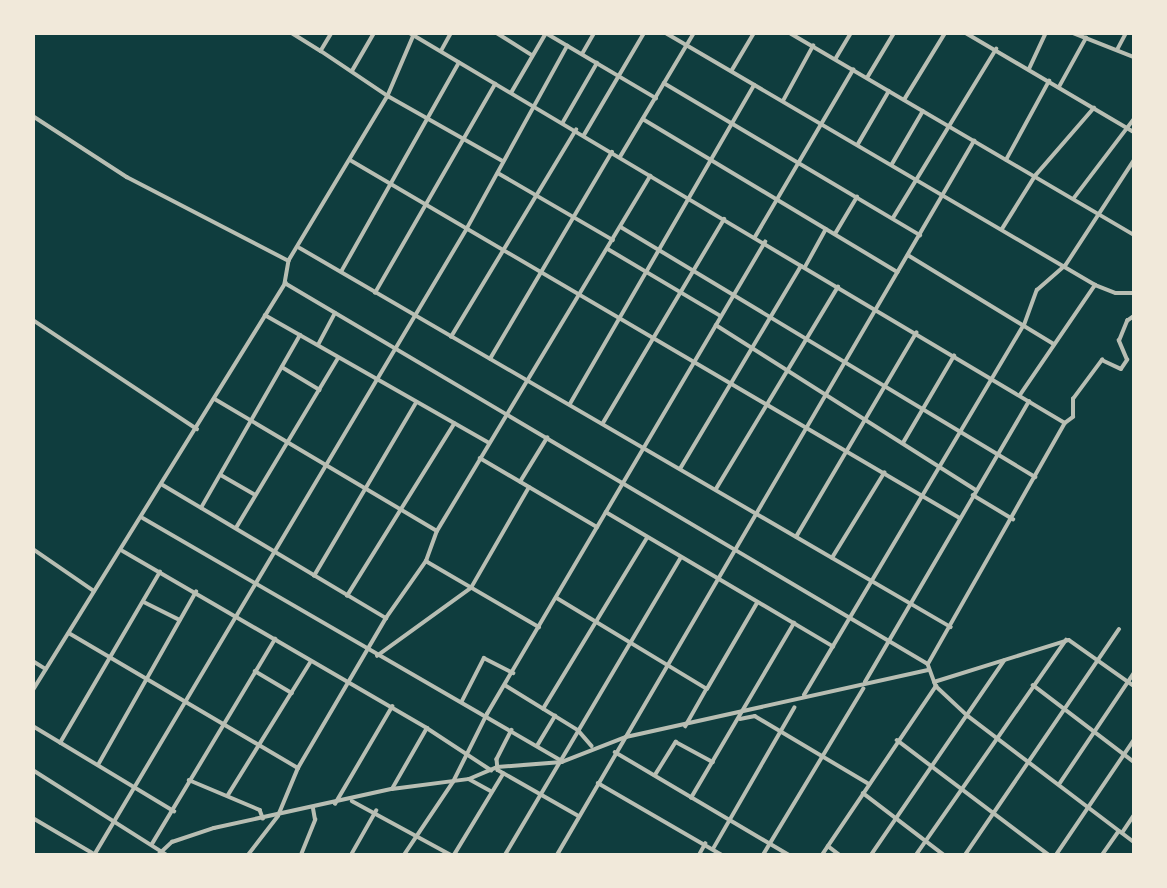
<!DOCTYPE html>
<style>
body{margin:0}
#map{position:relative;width:1167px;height:888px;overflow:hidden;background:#0f3d3e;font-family:"Libre Baskerville",serif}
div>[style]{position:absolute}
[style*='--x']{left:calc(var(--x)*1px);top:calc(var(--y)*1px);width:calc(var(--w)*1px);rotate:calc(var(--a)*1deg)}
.minor>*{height:3.5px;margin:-1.75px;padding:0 1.75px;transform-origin:1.75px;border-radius:1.75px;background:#b8beb3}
.tertiary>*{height:3.5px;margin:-1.75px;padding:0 1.75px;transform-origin:1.75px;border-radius:1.75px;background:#b8beb3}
span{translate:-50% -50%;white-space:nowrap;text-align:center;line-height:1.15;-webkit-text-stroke:5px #f1e9da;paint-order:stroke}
.frame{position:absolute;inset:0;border:35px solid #f1e9da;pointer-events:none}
</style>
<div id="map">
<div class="minor">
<div style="--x:292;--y:33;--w:34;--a:32"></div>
<div style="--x:410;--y:33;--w:762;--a:30.77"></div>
<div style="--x:415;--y:33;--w:69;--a:113.2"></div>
<div style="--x:388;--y:96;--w:132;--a:29.5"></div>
<div style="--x:497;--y:33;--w:41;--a:32.2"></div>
<div style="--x:546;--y:33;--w:128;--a:30.6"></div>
<div style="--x:666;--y:33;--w:498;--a:30.4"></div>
<div style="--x:1095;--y:285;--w:22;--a:21"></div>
<div style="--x:1116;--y:293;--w:18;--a:0"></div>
<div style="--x:790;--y:33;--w:399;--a:30.4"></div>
<div style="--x:966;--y:33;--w:195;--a:30.5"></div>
<div style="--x:1073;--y:33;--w:66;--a:21.5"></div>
<div style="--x:1117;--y:50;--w:19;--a:-62"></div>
<div style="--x:441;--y:51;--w:21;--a:-61"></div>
<div style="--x:582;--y:54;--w:24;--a:-60"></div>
<div style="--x:836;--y:58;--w:29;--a:-59"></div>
<div style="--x:1029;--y:69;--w:40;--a:-65"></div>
<div style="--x:732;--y:70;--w:43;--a:-59.3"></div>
<div style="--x:352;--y:71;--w:44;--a:-59.9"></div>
<div style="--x:867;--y:78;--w:52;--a:-59"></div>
<div style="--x:664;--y:83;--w:298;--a:30.7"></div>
<div style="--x:1059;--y:87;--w:56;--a:-61.1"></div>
<div style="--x:511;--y:93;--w:69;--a:-59.7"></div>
<div style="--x:904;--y:100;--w:79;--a:-58.5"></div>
<div style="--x:783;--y:101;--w:63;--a:-61.4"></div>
<div style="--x:33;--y:116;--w:112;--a:33"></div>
<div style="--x:127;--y:177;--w:182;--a:27.4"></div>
<div style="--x:643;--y:119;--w:297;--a:31"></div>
<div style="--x:563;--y:122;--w:68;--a:-60"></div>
<div style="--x:584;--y:135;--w:118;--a:-59.5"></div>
<div style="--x:858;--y:144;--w:61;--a:-59.7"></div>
<div style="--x:620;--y:157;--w:144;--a:-59.2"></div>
<div style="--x:1006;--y:160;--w:90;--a:-61.4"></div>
<div style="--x:352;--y:161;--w:705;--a:30.42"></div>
<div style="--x:892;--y:164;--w:61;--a:-59.7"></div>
<div style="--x:498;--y:173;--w:133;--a:30.2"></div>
<div style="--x:1074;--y:198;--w:99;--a:-52.8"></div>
<div style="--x:893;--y:218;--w:198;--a:-58.6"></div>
<div style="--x:621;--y:227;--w:484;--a:31.1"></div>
<div style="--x:1002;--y:229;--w:62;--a:-58.1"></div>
<div style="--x:1035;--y:176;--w:90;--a:-49.1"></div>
<div style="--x:835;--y:234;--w:43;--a:-59.3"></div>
<div style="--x:755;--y:237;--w:194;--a:-59.6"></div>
<div style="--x:300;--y:248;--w:753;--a:30.21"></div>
<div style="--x:608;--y:249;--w:131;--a:30.7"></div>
<div style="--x:908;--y:255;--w:171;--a:31.4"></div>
<div style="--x:805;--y:267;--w:43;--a:-61.1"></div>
<div style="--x:341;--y:272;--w:240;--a:-60.6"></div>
<div style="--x:375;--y:293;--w:241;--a:-60.1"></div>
<div style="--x:265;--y:315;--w:258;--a:29.7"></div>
<div style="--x:33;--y:320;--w:197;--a:33.6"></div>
<div style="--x:716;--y:325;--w:308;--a:32.4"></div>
<div style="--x:451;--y:337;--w:242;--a:-58.9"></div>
<div style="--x:318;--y:345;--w:36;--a:-62"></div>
<div style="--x:490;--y:359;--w:240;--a:-59.5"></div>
<div style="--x:282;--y:367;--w:44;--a:31.2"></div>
<div style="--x:1020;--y:395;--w:133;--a:-55.7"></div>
<div style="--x:215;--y:399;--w:258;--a:30.7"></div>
<div style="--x:570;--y:404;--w:368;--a:-60"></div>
<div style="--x:603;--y:423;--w:237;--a:-59.3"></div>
<div style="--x:903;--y:443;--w:101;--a:-59.6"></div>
<div style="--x:480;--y:458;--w:136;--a:30.5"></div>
<div style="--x:680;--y:469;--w:236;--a:-59.2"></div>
<div style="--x:221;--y:475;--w:39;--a:30"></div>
<div style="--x:520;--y:482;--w:52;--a:-58.5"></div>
<div style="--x:163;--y:485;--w:260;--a:30.8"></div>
<div style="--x:716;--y:489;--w:236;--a:-58.9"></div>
<div style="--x:973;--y:495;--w:47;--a:31"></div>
<div style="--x:201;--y:508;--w:199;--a:-60.2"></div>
<div style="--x:606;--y:512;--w:264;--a:30.6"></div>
<div style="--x:143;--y:518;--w:482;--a:30.1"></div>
<div style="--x:236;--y:528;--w:198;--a:-59"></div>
<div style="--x:796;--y:537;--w:237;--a:-59.5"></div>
<div style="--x:33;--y:549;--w:74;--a:34.5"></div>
<div style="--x:123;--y:551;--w:352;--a:30.2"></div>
<div style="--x:427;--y:728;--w:77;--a:33.3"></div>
<div style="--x:832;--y:558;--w:100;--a:-58.5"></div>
<div style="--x:426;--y:561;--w:131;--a:30.3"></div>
<div style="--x:314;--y:576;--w:201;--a:-59.5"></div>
<div style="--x:347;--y:596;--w:203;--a:-58.1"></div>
<div style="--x:557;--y:598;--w:175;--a:31.2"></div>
<div style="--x:707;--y:689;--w:43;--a:119.6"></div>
<div style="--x:144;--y:602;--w:40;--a:26.6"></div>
<div style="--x:69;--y:633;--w:266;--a:30.5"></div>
<div style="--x:377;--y:656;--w:116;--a:-35.9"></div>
<div style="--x:471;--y:588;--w:116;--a:-60.1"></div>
<div style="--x:33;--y:661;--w:15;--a:32"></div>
<div style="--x:928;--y:664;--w:277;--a:-60.4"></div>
<div style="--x:1065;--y:423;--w:10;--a:-37"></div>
<div style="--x:1073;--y:417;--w:18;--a:-90"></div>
<div style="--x:1073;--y:399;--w:49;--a:-53.4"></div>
<div style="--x:1102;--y:360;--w:21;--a:25"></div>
<div style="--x:1121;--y:369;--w:11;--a:-56"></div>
<div style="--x:1127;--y:360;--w:21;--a:-113"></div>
<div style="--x:1119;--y:341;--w:22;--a:-68"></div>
<div style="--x:1127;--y:321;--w:9;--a:-36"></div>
<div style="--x:255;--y:671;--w:43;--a:30.7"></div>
<div style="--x:865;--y:682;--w:325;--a:-59.7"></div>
<div style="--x:934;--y:682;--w:141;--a:-17.3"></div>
<div style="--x:1069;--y:640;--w:80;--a:35.3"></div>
<div style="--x:505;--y:685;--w:86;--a:31.7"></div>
<div style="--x:578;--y:730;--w:21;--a:49"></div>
<div style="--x:1033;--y:685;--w:127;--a:37.3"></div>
<div style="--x:707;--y:689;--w:99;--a:-59.8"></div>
<div style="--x:33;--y:690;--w:479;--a:-58.2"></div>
<div style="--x:804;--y:695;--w:430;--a:-59.3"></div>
<div style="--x:1024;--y:325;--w:37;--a:-70"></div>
<div style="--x:1037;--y:290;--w:37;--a:-41"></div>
<div style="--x:1065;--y:266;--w:126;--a:-56.9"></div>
<div style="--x:462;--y:701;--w:48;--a:-62.9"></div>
<div style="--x:484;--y:658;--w:33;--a:27"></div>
<div style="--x:543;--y:709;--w:200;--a:-58.7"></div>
<div style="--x:740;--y:719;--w:15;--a:-11"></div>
<div style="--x:755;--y:716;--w:133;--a:30.8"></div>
<div style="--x:33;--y:726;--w:165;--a:31.1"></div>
<div style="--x:512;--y:730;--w:33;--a:117"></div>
<div style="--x:497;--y:759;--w:11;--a:85"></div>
<div style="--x:498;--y:770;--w:93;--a:29.6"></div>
<div style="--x:897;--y:740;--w:191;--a:37.1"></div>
<div style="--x:60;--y:743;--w:198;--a:-59.7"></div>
<div style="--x:537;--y:746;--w:35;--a:-59"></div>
<div style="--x:615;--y:752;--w:202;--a:30.6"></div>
<div style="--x:98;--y:765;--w:199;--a:-60.5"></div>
<div style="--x:33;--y:770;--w:159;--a:32.4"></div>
<div style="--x:655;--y:775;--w:39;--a:-58"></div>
<div style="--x:676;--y:742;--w:42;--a:28.4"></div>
<div style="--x:469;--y:779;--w:25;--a:29"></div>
<div style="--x:189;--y:780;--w:77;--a:22.9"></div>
<div style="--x:260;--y:810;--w:9;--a:69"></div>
<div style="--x:598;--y:783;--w:143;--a:30.1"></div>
<div style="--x:1060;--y:783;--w:133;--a:-56.1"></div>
<div style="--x:392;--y:789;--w:70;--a:-60.2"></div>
<div style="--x:863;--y:793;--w:102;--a:37.4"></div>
<div style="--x:228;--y:795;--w:155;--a:-58.2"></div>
<div style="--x:691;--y:798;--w:203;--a:-59.5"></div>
<div style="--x:352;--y:801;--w:113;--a:28.6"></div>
<div style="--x:335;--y:804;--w:113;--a:-59.6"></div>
<div style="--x:33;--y:818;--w:73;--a:30.4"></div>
<div style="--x:1122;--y:833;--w:22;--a:-56"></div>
<div style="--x:152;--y:844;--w:239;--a:-59"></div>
<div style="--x:828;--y:846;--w:15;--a:37"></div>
<div style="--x:713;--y:849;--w:163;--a:-60.1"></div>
<div style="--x:96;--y:852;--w:724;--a:-59.25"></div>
<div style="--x:466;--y:230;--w:210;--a:-61.2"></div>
<div style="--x:158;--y:855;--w:19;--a:-43"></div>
<div style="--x:172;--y:842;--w:44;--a:-18.4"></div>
<div style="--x:214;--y:828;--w:182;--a:-12.4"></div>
<div style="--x:392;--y:789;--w:78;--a:-7.4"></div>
<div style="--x:469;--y:779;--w:30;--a:-23"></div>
<div style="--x:497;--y:767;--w:65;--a:-4.4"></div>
<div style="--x:562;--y:762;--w:69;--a:-21.3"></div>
<div style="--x:626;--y:737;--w:309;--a:-12.5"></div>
<div style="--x:248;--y:855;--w:49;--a:-52.4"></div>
<div style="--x:278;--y:816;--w:52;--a:-67.4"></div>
<div style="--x:298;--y:768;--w:174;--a:-59.6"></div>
<div style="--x:386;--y:618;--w:70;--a:-54.9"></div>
<div style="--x:426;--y:561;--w:32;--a:-70"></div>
<div style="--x:437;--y:531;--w:414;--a:-59"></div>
<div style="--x:301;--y:855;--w:38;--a:-68"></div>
<div style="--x:315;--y:820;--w:11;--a:-100"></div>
<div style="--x:351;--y:855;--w:51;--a:-60.4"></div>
<div style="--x:404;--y:855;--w:88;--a:-56.1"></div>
<div style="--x:453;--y:782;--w:76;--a:-63.4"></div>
<div style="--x:487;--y:714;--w:548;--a:-59.5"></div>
<div style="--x:454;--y:855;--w:95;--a:-58.8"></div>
<div style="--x:505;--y:855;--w:344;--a:-59.4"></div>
<div style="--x:557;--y:855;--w:827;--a:-59.71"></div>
<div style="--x:699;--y:855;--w:13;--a:-61"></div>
<div style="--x:763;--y:855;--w:194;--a:-58.9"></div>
<div style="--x:822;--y:855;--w:204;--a:-56"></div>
<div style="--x:871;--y:855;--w:235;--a:-55.6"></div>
<div style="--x:916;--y:855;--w:262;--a:-55.1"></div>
<div style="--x:965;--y:855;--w:273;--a:-55.7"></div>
<div style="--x:1056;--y:855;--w:139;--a:-55.9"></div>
<div style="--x:1102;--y:855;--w:29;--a:-55"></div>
</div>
<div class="tertiary">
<div style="--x:332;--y:33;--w:21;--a:121"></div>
<div style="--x:321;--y:51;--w:81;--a:33.9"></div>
<div style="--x:388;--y:96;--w:192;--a:121"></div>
<div style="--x:289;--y:261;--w:22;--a:100"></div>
<div style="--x:285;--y:283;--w:747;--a:30.65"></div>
<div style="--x:928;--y:664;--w:23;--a:70"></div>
<div style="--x:936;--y:686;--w:44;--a:43.2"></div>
<div style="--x:968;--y:716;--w:208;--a:37.2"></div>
</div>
<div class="frame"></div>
</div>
